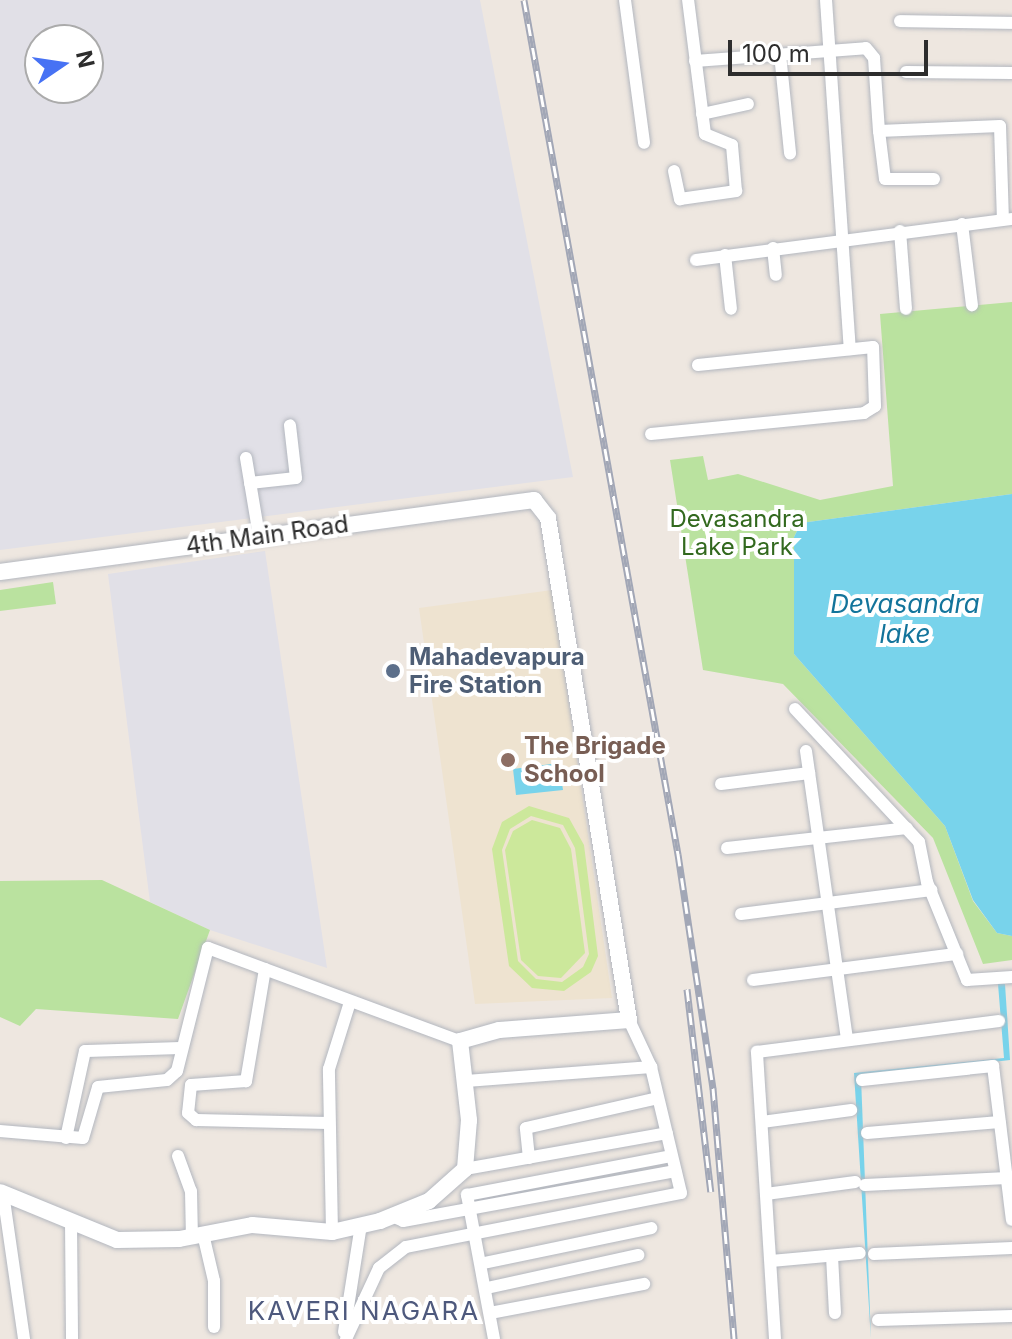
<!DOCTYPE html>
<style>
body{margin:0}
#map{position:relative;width:1012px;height:1339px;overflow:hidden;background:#eee7e0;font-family:Inter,sans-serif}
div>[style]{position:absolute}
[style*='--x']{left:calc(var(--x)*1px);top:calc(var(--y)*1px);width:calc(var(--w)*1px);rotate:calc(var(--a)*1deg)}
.industrial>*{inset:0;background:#e1e0e7}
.education>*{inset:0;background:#eee3d0}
.green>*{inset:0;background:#bae29f}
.pitch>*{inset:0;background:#cce89b}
.water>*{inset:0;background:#78d3eb}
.roads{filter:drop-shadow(0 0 2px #b3b7bf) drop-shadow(0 0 2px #b3b7bf)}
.street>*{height:12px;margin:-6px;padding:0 6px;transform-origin:6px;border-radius:6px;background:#fff}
.secondary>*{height:16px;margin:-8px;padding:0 8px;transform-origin:8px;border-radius:8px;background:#fff}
.rail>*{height:7px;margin-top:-3.5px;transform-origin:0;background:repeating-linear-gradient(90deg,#fff 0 12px,#a2a7b6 0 24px);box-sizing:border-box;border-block:2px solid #a2a7b6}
.dots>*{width:22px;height:22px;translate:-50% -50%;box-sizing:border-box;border:4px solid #fff;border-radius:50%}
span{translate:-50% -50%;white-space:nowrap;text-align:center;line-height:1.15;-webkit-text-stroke:8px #fff;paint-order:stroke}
.park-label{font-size:24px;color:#32691e}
.street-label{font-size:24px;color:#2d2d2d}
.service-label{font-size:24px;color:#4e5e75;font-weight:700}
.left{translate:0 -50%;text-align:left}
.education-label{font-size:24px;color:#785e54;font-weight:700}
.water-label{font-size:26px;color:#13749b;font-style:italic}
.neighbourhood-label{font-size:26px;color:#4e597d;letter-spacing:2px}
.north{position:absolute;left:24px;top:24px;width:80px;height:80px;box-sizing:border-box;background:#fff;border:2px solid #ababab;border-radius:50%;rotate:77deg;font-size:22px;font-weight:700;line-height:32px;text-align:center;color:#2d2d2d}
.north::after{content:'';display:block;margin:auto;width:28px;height:36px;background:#4772f4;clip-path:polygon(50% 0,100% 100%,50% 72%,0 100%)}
.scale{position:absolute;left:728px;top:40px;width:200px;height:36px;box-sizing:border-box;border:4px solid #2d2d2d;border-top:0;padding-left:10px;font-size:24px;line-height:28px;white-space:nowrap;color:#2d2d2d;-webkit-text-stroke:6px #fff;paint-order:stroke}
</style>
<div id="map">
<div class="industrial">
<div style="clip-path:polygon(evenodd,0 0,480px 0,573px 477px,0 550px,0 0,40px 40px,88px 40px,88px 88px,40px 88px,40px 40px)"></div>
<div style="clip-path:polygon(265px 551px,327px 968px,210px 930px,150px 902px,108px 574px)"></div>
</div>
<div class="education">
<div style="clip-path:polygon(552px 590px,612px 998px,475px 1004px,419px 608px)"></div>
</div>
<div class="green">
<div style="clip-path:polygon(1012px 302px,1012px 494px,801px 523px,794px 537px,794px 654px,945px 826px,973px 901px,997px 933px,1012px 936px,1012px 960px,983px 964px,933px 838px,783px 684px,703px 670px,670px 460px,703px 456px,708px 480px,738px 474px,820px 500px,893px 486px,880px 314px)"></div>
<div style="clip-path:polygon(53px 582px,56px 604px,0 611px,0 590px)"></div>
<div style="clip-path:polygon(102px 880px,210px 930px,178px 1019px,36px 1009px,20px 1026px,0 1017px,0 881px)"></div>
</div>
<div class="pitch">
<div style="clip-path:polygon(evenodd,529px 806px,569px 818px,584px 845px,598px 956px,591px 972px,564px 991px,532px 988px,509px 966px,492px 849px,502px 822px,529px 806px,531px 816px,563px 825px,575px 848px,589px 954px,583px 967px,562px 982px,536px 979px,518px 961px,502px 850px,510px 829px,531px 816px)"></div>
<div style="clip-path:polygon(532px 820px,560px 828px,571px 849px,585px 953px,561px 978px,538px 976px,521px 960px,505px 850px,513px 831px)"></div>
</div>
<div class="water">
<div style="clip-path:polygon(1012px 494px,1012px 936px,997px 933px,973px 900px,945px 826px,794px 654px,794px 537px,801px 523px)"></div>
<div style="clip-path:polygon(559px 763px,563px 790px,516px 795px,513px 769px)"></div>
<div style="clip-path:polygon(998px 984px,1005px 984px,1010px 1060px,861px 1077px,871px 1339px,854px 1073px,1004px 1058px)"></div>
</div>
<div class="roads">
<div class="street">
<div style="--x:625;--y:0;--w:144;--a:82.4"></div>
<div style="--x:826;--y:0;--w:350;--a:86.1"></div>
<div style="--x:900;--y:21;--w:112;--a:1"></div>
<div style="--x:780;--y:54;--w:100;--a:84.2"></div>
<div style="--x:695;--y:61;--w:171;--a:-4.3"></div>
<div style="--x:866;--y:48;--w:13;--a:51"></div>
<div style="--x:874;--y:58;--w:73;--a:86.1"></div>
<div style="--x:879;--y:131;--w:121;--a:-2.4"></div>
<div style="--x:1000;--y:126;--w:93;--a:88.2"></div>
<div style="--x:906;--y:72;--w:106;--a:0.5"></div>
<div style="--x:702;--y:114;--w:47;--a:-12.3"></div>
<div style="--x:879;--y:131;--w:48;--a:82.9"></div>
<div style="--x:885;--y:179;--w:49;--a:0"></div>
<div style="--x:674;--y:171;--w:29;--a:78"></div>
<div style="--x:680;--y:199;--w:57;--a:-8.1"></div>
<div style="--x:736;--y:191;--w:46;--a:-95"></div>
<div style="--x:732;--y:145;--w:29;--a:-158"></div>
<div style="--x:705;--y:134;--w:135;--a:-97.2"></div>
<div style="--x:962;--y:224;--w:82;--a:83"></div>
<div style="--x:900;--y:231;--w:78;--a:85.6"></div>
<div style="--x:773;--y:248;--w:27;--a:84"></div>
<div style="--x:725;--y:255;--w:54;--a:83.7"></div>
<div style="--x:696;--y:260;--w:319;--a:-7.4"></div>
<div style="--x:651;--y:434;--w:214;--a:-5.6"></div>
<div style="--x:864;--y:413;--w:13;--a:-32"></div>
<div style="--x:875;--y:406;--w:59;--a:-91.9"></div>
<div style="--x:873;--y:347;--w:176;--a:174.1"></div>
<div style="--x:246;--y:458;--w:79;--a:80.5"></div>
<div style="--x:250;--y:483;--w:46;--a:-6.2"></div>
<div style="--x:296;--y:478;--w:53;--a:-96.5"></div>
<div style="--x:795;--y:709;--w:182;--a:47"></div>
<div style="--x:919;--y:842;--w:41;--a:78.7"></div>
<div style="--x:927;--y:882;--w:106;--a:67.8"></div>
<div style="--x:967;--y:980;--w:45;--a:-3.8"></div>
<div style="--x:806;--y:751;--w:291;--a:81.9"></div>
<div style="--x:721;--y:784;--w:89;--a:-7.1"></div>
<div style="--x:727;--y:848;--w:181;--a:-6.3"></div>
<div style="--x:741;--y:914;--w:192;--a:-7.2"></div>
<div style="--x:265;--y:969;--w:114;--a:99.6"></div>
<div style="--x:246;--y:1081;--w:55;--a:175.8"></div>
<div style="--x:191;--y:1085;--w:28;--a:96"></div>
<div style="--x:188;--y:1113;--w:11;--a:41"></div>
<div style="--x:196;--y:1120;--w:132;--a:1.3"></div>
<div style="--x:753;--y:980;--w:206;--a:-7.3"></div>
<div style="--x:862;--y:1080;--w:132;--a:-6.1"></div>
<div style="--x:993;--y:1066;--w:155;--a:83"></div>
<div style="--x:466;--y:1081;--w:186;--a:-4.3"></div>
<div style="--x:762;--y:1122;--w:90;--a:-7.7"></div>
<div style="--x:0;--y:1131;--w:83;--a:4.8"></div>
<div style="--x:83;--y:1138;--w:53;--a:-73.6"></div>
<div style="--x:98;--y:1087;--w:69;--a:-5.8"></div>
<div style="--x:167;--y:1080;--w:13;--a:-42"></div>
<div style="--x:177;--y:1071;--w:127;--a:-75.9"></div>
<div style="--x:208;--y:948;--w:269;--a:20.3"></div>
<div style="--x:867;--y:1133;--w:133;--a:-4.7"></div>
<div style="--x:66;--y:1138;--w:89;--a:-77.7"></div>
<div style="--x:85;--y:1051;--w:97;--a:-1.8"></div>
<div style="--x:178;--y:1156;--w:37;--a:70"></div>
<div style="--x:191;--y:1191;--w:46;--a:88.8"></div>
<div style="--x:529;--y:1158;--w:30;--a:-96"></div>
<div style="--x:526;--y:1128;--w:135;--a:-12.8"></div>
<div style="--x:465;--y:1169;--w:205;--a:-10.1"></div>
<div style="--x:865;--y:1185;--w:142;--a:-2.8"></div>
<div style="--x:3;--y:1193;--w:148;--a:81.8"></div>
<div style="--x:766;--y:1194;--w:90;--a:-7.7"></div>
<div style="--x:392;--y:1216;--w:12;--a:24"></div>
<div style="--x:403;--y:1221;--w:277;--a:-10.4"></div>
<div style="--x:71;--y:1221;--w:118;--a:89.5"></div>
<div style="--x:332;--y:1232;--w:163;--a:-91.1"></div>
<div style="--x:329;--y:1069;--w:70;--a:-72.6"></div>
<div style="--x:203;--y:1234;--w:48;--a:76.8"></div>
<div style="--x:214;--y:1281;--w:46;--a:90"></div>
<div style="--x:874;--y:1254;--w:138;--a:-2.5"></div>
<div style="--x:832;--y:1256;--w:57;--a:87"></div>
<div style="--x:771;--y:1261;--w:89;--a:-5.1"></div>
<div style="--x:484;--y:1263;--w:171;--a:-11.8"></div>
<div style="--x:487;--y:1288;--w:155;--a:-12.3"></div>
<div style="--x:490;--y:1313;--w:157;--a:-10.7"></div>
<div style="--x:878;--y:1320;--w:134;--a:-1.7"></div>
<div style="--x:344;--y:1332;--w:108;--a:-81"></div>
<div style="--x:346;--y:1339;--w:78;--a:-65.1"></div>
<div style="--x:379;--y:1268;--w:34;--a:-38"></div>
<div style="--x:406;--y:1247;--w:280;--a:-11.1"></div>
<div style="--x:681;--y:1193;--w:130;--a:-103.4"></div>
<div style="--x:651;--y:1067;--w:52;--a:-115.1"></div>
<div style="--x:494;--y:1339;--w:147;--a:-100.6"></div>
<div style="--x:467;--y:1195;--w:208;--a:-10.8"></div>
<div style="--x:775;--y:1339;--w:288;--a:-93.6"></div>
<div style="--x:757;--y:1052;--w:244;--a:-7.3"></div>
</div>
<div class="secondary">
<div style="--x:0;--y:572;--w:539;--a:-7.68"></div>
<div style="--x:534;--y:500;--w:23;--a:52"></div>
<div style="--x:548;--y:518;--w:508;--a:80.83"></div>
<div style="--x:629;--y:1020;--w:130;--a:175.6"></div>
<div style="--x:499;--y:1030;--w:41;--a:164.2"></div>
<div style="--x:460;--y:1041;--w:80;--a:83.5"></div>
<div style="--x:469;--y:1120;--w:49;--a:94.7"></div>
<div style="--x:465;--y:1169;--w:48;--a:138.4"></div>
<div style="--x:429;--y:1201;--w:53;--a:157.8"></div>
<div style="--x:380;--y:1221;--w:49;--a:167.1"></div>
<div style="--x:332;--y:1232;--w:80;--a:-175"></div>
<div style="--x:252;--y:1225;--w:74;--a:169.1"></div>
<div style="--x:179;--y:1239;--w:62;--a:179.1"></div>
<div style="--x:117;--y:1240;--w:126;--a:-157.7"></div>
</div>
</div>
<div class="rail">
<div style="--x:524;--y:0;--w:868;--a:79.78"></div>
<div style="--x:678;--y:854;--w:237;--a:81.5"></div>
<div style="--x:713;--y:1088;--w:252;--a:85.2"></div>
<div style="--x:687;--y:989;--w:204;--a:83.3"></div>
</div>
<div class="dots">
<div style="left:393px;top:671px;background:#5c6f8a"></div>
<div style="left:508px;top:760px;background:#8d6e63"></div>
</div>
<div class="park-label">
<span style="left:737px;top:533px">Devasandra<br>Lake Park</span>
</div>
<div class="street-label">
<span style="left:267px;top:535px;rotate:-8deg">4th Main Road</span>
</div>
<div class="service-label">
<span class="left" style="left:409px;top:671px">Mahadevapura<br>Fire Station</span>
</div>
<div class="education-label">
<span class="left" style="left:524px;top:760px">The Brigade<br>School</span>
</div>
<div class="water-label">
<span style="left:905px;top:619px">Devasandra<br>lake</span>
</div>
<div class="neighbourhood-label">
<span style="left:364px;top:1311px">KAVERI NAGARA</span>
</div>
<div class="north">N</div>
<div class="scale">100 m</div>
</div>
